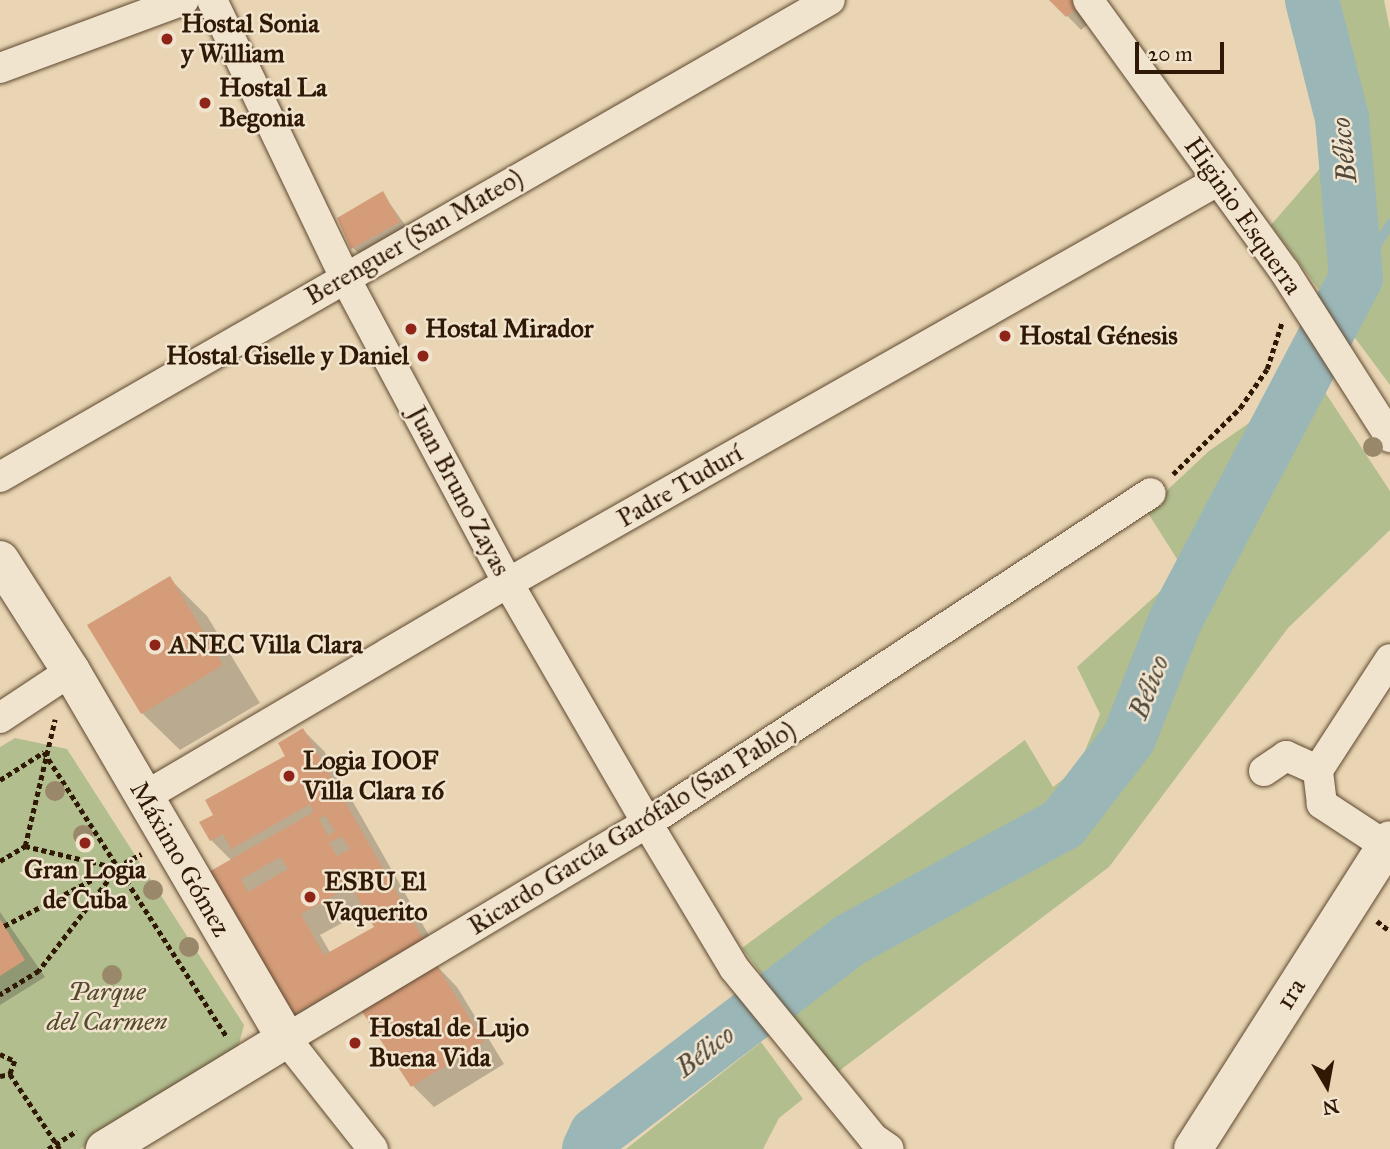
<!DOCTYPE html>
<meta charset="utf-8">
<style>
body{margin:0}
#map{position:relative;width:1390px;height:1149px;overflow:hidden;background:#e9d5b3;font-family:"IM FELL Great Primer",serif}
div>[style]{position:absolute}
[style*='--x']{left:calc(var(--x)*1px);top:calc(var(--y)*1px);width:calc(var(--w)*1px);rotate:calc(var(--a)*1deg)}
.green>*{inset:0;background:#b3be8f}
.shadow>*{inset:0;background:#0003}
.stream>*{height:9px;margin:-4.5px;padding:0 4.5px;transform-origin:4.5px;border-radius:4.5px;background:#9bb6b7}
.river>*{height:54px;margin:-27px;padding:0 27px;transform-origin:27px;border-radius:27px;background:#9bb6b7}
.building>*{inset:0;background:#d59c79}
.path>*{height:4.5px;margin-top:-2.25px;transform-origin:0;background:repeating-linear-gradient(90deg,#301904 0 5px,transparent 0 8.5px)}
.roads{filter:drop-shadow(0 0 2px #5e4830) drop-shadow(0 0 2px #5e4830)}
.street>*{height:30px;margin:-15px;padding:0 15px;transform-origin:15px;border-radius:15px;background:#f1e4ce}
.secondary>*{height:38px;margin:-19px;padding:0 19px;transform-origin:19px;border-radius:19px;background:#f1e4ce}
.trees>*{width:20px;height:20px;margin:-10px;border-radius:50%;background:#99896a}
.dots>*{width:19px;height:19px;translate:-50% -50%;box-sizing:border-box;border:4px solid #f1e4ce;border-radius:50%}
span{translate:-50% -50%;white-space:nowrap;text-align:center;line-height:1.15;-webkit-text-stroke:5px #f1e4ce;paint-order:stroke}
.poi-label{font-size:26px;color:#301904;font-weight:700}
.left{translate:0 -50%;text-align:left}
.right{translate:-100% -50%;text-align:right}
.street-label{font-size:26px;color:#301904}
.park-label{font-size:26px;color:#574b2e;font-style:italic}
.water-label{font-size:28px;color:#50483a;font-style:italic}
.north{position:absolute;left:1292px;top:1051px;width:70px;height:70px;-webkit-text-stroke:5px #f1e4ce;paint-order:stroke;rotate:170deg;font-size:19px;font-weight:700;line-height:28px;text-align:center;color:#301904}
.north::after{content:'';display:block;margin:auto;width:24px;height:32px;background:#301904;clip-path:polygon(50% 0,100% 100%,50% 72%,0 100%)}
.scale{position:absolute;left:1135px;top:42px;width:89px;height:32px;box-sizing:border-box;border:4px solid #301904;border-top:0;padding-left:9px;font-size:21px;line-height:24px;white-space:nowrap;color:#301904;-webkit-text-stroke:5px #f1e4ce;paint-order:stroke}
</style>
<div id="map">
<div class="green">
<div style="clip-path:polygon(1322px 0,1384px 0,1390px 30px,1390px 385px,1271px 225px,1329px 158px,1343px 85px)"></div>
<div style="clip-path:polygon(1315px 377px,1390px 491px,1390px 530px,1288px 628px,1109px 867px,835px 1074px,742px 948px,1025px 740px,1053px 787px,1078px 768px,1100px 714px,1077px 667px,1184px 570px,1146px 510px,1209px 451px)"></div>
<div style="clip-path:polygon(15px 738px,67px 749px,244px 1025px,237px 1052px,80px 1149px,0 1149px,0 747px)"></div>
<div style="clip-path:polygon(761px 1042px,803px 1099px,779px 1118px,763px 1149px,626px 1149px)"></div>
</div>
<div class="shadow">
<div style="clip-path:polygon(1052px 0,1081px 0,1095px 18px,1081px 30px)"></div>
<div style="clip-path:polygon(383px 194px,413px 236px,367px 262px,353px 248px,340px 218px)"></div>
<div style="clip-path:polygon(169px 578px,207px 616px,260px 703px,180px 750px,142px 713px)"></div>
<div style="clip-path:polygon(evenodd,303px 730px,324px 751px,443px 960px,435px 964px,457px 987px,504px 1064px,434px 1107px,413px 1086px,384px 994px,313px 1036px,292px 1015px,232px 861px,211px 840px,215px 815px,287px 756px,303px 730px,366px 910px,377px 928px,331px 954px,320px 935px,366px 910px)"></div>
<div style="clip-path:polygon(0 912px,45px 977px,0 1005px)"></div>
</div>
<div class="stream">
<div style="--x:1356;--y:278;--w:65;--a:-58.3"></div>
</div>
<div class="river">
<div style="--x:589;--y:1149;--w:17;--a:-65"></div>
<div style="--x:596;--y:1134;--w:317;--a:-37.4"></div>
<div style="--x:848;--y:941;--w:245;--a:-28.6"></div>
<div style="--x:1063;--y:824;--w:108;--a:-52.5"></div>
<div style="--x:1129;--y:738;--w:126;--a:-68.5"></div>
<div style="--x:1175;--y:621;--w:388;--a:-62.2"></div>
<div style="--x:1356;--y:278;--w:161;--a:-95"></div>
<div style="--x:1342;--y:118;--w:122;--a:-104.3"></div>
</div>
<div class="building">
<div style="clip-path:polygon(1049px 0,1080px 0,1083px 3px,1066px 17px)"></div>
<div style="clip-path:polygon(383px 191px,400px 222px,351px 249px,337px 218px)"></div>
<div style="clip-path:polygon(170px 576px,223px 665px,141px 714px,87px 625px)"></div>
<div style="clip-path:polygon(evenodd,303px 728px,423px 939px,291px 1016px,207px 873px,314px 812px,310px 804px,231px 849px,223px 834px,210px 841px,199px 822px,213px 815px,205px 800px,285px 756px,278px 743px,303px 728px,325px 815px,335px 831px,328px 836px,319px 819px,325px 815px,303px 728px,342px 836px,350px 849px,337px 856px,329px 843px,342px 836px,303px 728px,280px 857px,288px 869px,248px 892px,241px 879px,280px 857px,303px 728px,351px 886px,374px 927px,324px 955px,301px 914px,351px 886px)"></div>
<div style="clip-path:polygon(0 919px,25px 960px,0 976px)"></div>
<div style="clip-path:polygon(436px 964px,484px 1042px,411px 1087px,361px 1010px)"></div>
</div>
<div class="path">
<div style="--x:1173;--y:474;--w:94;--a:-44.6"></div>
<div style="--x:1240;--y:408;--w:47;--a:-55.3"></div>
<div style="--x:1267;--y:369;--w:49;--a:-72.3"></div>
<div style="--x:0;--y:780;--w:52;--a:-32.5"></div>
<div style="--x:44;--y:752;--w:337;--a:57.3"></div>
<div style="--x:25;--y:846;--w:130;--a:-76.7"></div>
<div style="--x:0;--y:861;--w:29;--a:-31"></div>
<div style="--x:25;--y:846;--w:96;--a:13.3"></div>
<div style="--x:118;--y:868;--w:130;--a:127.5"></div>
<div style="--x:39;--y:971;--w:46;--a:148.4"></div>
<div style="--x:1377;--y:921;--w:16;--a:38"></div>
<div style="--x:4;--y:926;--w:155;--a:-27.7"></div>
<div style="--x:0;--y:1054;--w:17;--a:25"></div>
<div style="--x:15;--y:1061;--w:14;--a:111"></div>
<div style="--x:10;--y:1074;--w:90;--a:56.3"></div>
<div style="--x:0;--y:1076;--w:10;--a:-11"></div>
<div style="--x:48;--y:1149;--w:34;--a:-32"></div>
</div>
<div class="roads">
<div class="street">
<div style="--x:212;--y:0;--w:306;--a:64.4"></div>
<div style="--x:344;--y:276;--w:348;--a:61.9"></div>
<div style="--x:508;--y:583;--w:277;--a:59.9"></div>
<div style="--x:647;--y:823;--w:169;--a:59"></div>
<div style="--x:734;--y:968;--w:220;--a:50.7"></div>
<div style="--x:873;--y:1138;--w:19;--a:35"></div>
<div style="--x:1088;--y:0;--w:336;--a:54.1"></div>
<div style="--x:1285;--y:272;--w:196;--a:57.5"></div>
<div style="--x:0;--y:68;--w:196;--a:-20.3"></div>
<div style="--x:0;--y:477;--w:957;--a:-29.89"></div>
<div style="--x:0;--y:718;--w:85;--a:-33.5"></div>
<div style="--x:1264;--y:771;--w:27;--a:-34"></div>
<div style="--x:1286;--y:756;--w:35;--a:24"></div>
<div style="--x:144;--y:797;--w:422;--a:-30.5"></div>
<div style="--x:508;--y:583;--w:817;--a:-29.54"></div>
<div style="--x:1386;--y:846;--w:77;--a:-146.7"></div>
<div style="--x:1322;--y:804;--w:34;--a:-97"></div>
<div style="--x:1318;--y:770;--w:132;--a:-57"></div>
<div style="--x:373;--y:1149;--w:140;--a:-128.3"></div>
<div style="--x:286;--y:1039;--w:421;--a:-30.9"></div>
<div style="--x:647;--y:823;--w:602;--a:-33.22"></div>
</div>
<div class="secondary">
<div style="--x:0;--y:560;--w:132;--a:57.4"></div>
<div style="--x:71;--y:671;--w:426;--a:59.7"></div>
<div style="--x:286;--y:1039;--w:212;--a:148.7"></div>
<div style="--x:1193;--y:1149;--w:366;--a:-57.5"></div>
</div>
</div>
<div class="trees">
<div style="left:1373px;top:447px"></div>
<div style="left:55px;top:791px"></div>
<div style="left:83px;top:835px"></div>
<div style="left:153px;top:890px"></div>
<div style="left:189px;top:947px"></div>
<div style="left:112px;top:975px"></div>
</div>
<div class="dots">
<div style="left:167px;top:39px;background:#8f2418"></div>
<div style="left:205px;top:103px;background:#8f2418"></div>
<div style="left:411px;top:329px;background:#8f2418"></div>
<div style="left:1005px;top:336px;background:#8f2418"></div>
<div style="left:423px;top:356px;background:#8f2418"></div>
<div style="left:155px;top:645px;background:#8f2418"></div>
<div style="left:289px;top:776px;background:#8f2418"></div>
<div style="left:85px;top:843px;background:#8f2418"></div>
<div style="left:310px;top:897px;background:#8f2418"></div>
<div style="left:355px;top:1043px;background:#8f2418"></div>
</div>
<div class="poi-label">
<span class="left" style="left:181px;top:39px">Hostal Sonia<br>y William</span>
<span class="left" style="left:219px;top:103px">Hostal La<br>Begonia</span>
<span class="left" style="left:425px;top:329px">Hostal Mirador</span>
<span class="left" style="left:1019px;top:336px">Hostal Génesis</span>
<span class="right" style="left:409px;top:356px">Hostal Giselle y Daniel</span>
<span class="left" style="left:169px;top:645px">ANEC Villa Clara</span>
<span class="left" style="left:303px;top:776px">Logia IOOF<br>Villa Clara 16</span>
<span style="left:85px;top:885px">Gran Logia<br>de Cuba</span>
<span class="left" style="left:324px;top:897px">ESBU El<br>Vaquerito</span>
<span class="left" style="left:369px;top:1043px">Hostal de Lujo<br>Buena Vida</span>
</div>
<div class="street-label">
<span style="left:1243px;top:216px;rotate:55deg">Higinio Esquerra</span>
<span style="left:414px;top:237px;rotate:-30deg">Berenguer (San Mateo)</span>
<span style="left:680px;top:486px;rotate:-30deg">Padre Tudurí</span>
<span style="left:459px;top:491px;rotate:62deg">Juan Bruno Zayas</span>
<span style="left:632px;top:828px;rotate:-32deg">Ricardo García Garófalo (San Pablo)</span>
<span style="left:180px;top:859px;rotate:60deg">Máximo Gómez</span>
<span style="left:1291px;top:994px;rotate:-58deg">1ra</span>
</div>
<div class="park-label">
<span style="left:107px;top:1007px">Parque<br>del Carmen</span>
</div>
<div class="water-label">
<span style="left:1344px;top:150px;rotate:-96deg">Bélico</span>
<span style="left:1149px;top:687px;rotate:-69deg">Bélico</span>
<span style="left:705px;top:1051px;rotate:-38deg">Bélico</span>
</div>
<div class="north">N</div>
<div class="scale">20 m</div>
</div>
